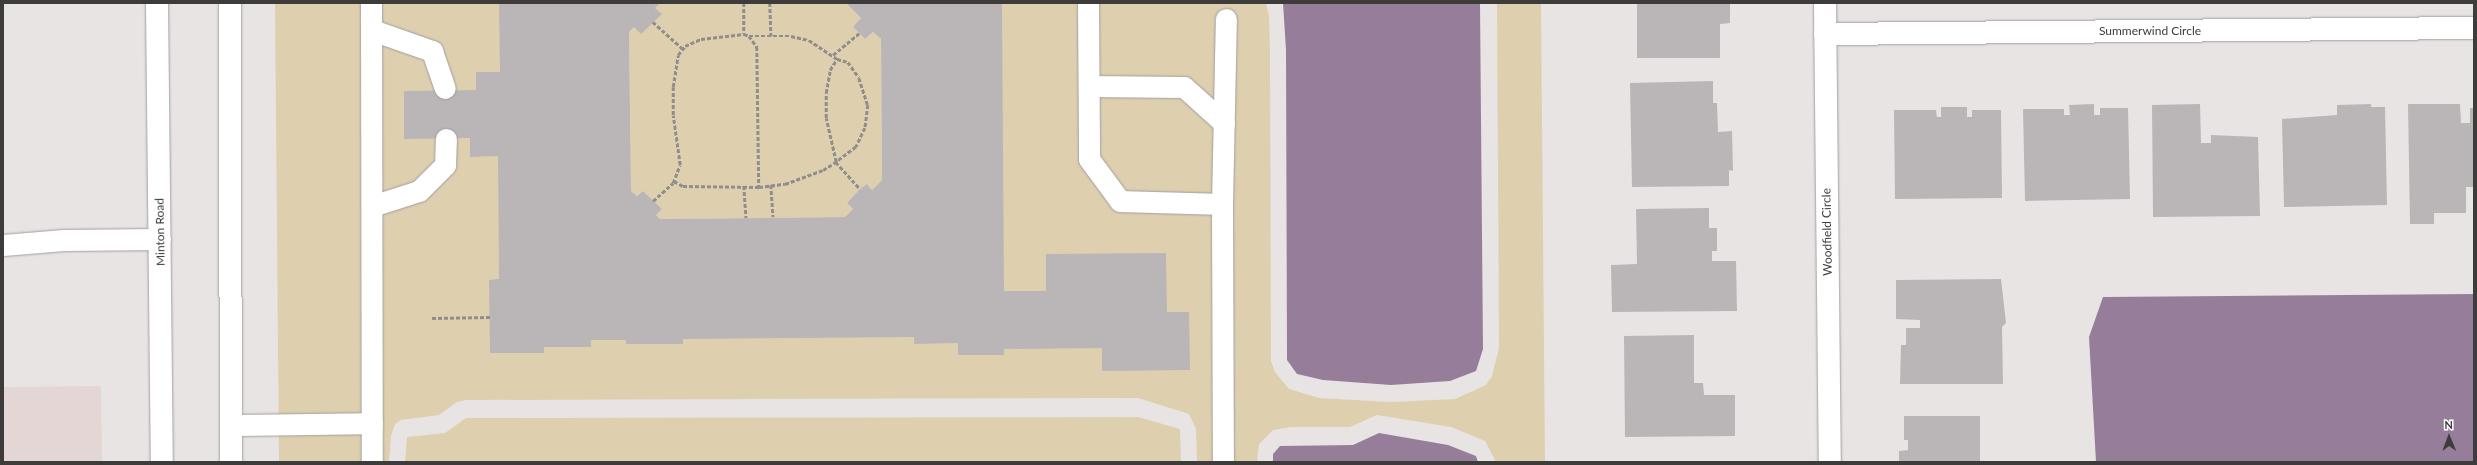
<!DOCTYPE html>
<style>
body{margin:0}
#map{position:relative;width:2477px;height:465px;overflow:hidden;background:#e8e4e4;font-family:Lato,sans-serif}
div>[style]{position:absolute}
[style*='--x']{left:calc(var(--x)*1px);top:calc(var(--y)*1px);width:calc(var(--w)*1px);rotate:calc(var(--a)*1deg)}
.built>*{inset:0;background:#e3d6d5}
.green>*{inset:0;background:#ded0af}
.water>*{inset:0;background:#967e9b}
.building>*{inset:0;background:#bab6b8}
.path>*{height:2.5px;margin-top:-1.25px;transform-origin:0;background:repeating-linear-gradient(90deg,#908d8d 0 4px,transparent 0 6px)}
.roads{filter:drop-shadow(0 0 1px #a39f9f) drop-shadow(0 0 1px #a39f9f)}
.service>*{height:21px;margin:-10.5px;padding:0 10.5px;transform-origin:10.5px;border-radius:10.5px;background:#fff}
.minor>*{height:22px;margin:-11px;padding:0 11px;transform-origin:11px;border-radius:11px;background:#fff}
.secondary>*{height:22px;margin:-11px;padding:0 11px;transform-origin:11px;border-radius:11px;background:#fff}
span{translate:-50% -50%;white-space:nowrap;text-align:center;line-height:1.15;-webkit-text-stroke:3px #fff;paint-order:stroke}
.street-label{font-size:12px;color:#3d3c3b}
.frame{position:absolute;inset:0;border:4px solid #3d3c3b;pointer-events:none}
.north{position:absolute;left:2429px;top:417px;width:40px;height:40px;-webkit-text-stroke:3px #fff;paint-order:stroke;rotate:359deg;font-size:11px;font-weight:700;line-height:16px;text-align:center;color:#3d3c3b}
.north::after{content:'';display:block;margin:auto;width:14px;height:18px;background:#3d3c3b;clip-path:polygon(50% 0,100% 100%,50% 72%,0 100%)}
</style>
<div id="map">
<div class="built">
<div style="clip-path:polygon(101px 386px,102px 462px,3px 462px,3px 387px)"></div>
</div>
<div class="green">
<div style="clip-path:polygon(275px 3px,641px 3px,627px 10px,615px 191px,642px 224px,828px 235px,889px 204px,897px 35px,870px 3px,1266px 3px,1269px 16px,1270px 50px,1271px 361px,1275px 372px,1289px 389px,1319px 398px,1391px 402px,1455px 399px,1486px 385px,1492px 376px,1499px 348px,1497px 3px,1541px 3px,1545px 462px,1496px 462px,1485px 441px,1451px 427px,1377px 415px,1350px 427px,1291px 427px,1273px 430px,1259px 444px,1257px 462px,1197px 462px,1196px 429px,1189px 414px,1138px 398px,466px 400px,457px 402px,439px 415px,401px 420px,395px 424px,391px 436px,389px 462px,279px 462px)"></div>
<div style="clip-path:polygon(846px 3px,861px 18px,853px 27px,865px 39px,873px 32px,881px 39px,882px 180px,872px 190px,867px 184px,860px 189px,847px 203px,853px 209px,845px 217px,660px 219px,656px 215px,661px 208px,643px 191px,637px 196px,631px 191px,629px 32px,634px 27px,661px 14px,655px 8px,660px 4px)"></div>
<div style="clip-path:polygon(1138px 417px,1180px 429px,1181px 462px,405px 462px,407px 437px,445px 433px,466px 418px)"></div>
</div>
<div class="water">
<div style="clip-path:polygon(1283px 3px,1480px 3px,1483px 349px,1476px 371px,1450px 381px,1391px 385px,1323px 380px,1297px 374px,1287px 360px,1286px 50px)"></div>
<div style="clip-path:polygon(2474px 294px,2474px 462px,2096px 462px,2089px 337px,2103px 297px)"></div>
<div style="clip-path:polygon(1379px 433px,1448px 445px,1476px 456px,1478px 462px,1273px 462px,1273px 454px,1280px 446px,1353px 445px)"></div>
</div>
<div class="building">
<div style="clip-path:polygon(499px 3px,661px 3px,655px 8px,662px 14px,641px 34px,634px 27px,629px 32px,631px 191px,637px 196px,643px 191px,662px 209px,656px 215px,660px 219px,845px 217px,853px 209px,847px 203px,860px 189px,867px 184px,872px 190px,882px 180px,881px 39px,873px 32px,865px 39px,853px 27px,861px 18px,846px 3px,1002px 3px,1004px 291px,1046px 291px,1046px 254px,1166px 253px,1167px 312px,1189px 312px,1190px 370px,1102px 371px,1102px 348px,1004px 349px,1004px 355px,958px 355px,958px 343px,914px 344px,914px 337px,683px 339px,683px 344px,626px 344px,626px 340px,591px 340px,591px 347px,544px 347px,544px 353px,490px 353px,489px 280px,499px 279px,498px 156px,470px 157px,470px 138px,404px 139px,404px 91px,476px 90px,476px 72px,500px 72px)"></div>
<div style="clip-path:polygon(1637px 3px,1730px 3px,1730px 23px,1720px 24px,1720px 58px,1637px 58px)"></div>
<div style="clip-path:polygon(1713px 81px,1713px 103px,1717px 103px,1718px 132px,1732px 131px,1733px 171px,1729px 170px,1729px 186px,1632px 187px,1630px 83px)"></div>
<div style="clip-path:polygon(2094px 104px,2094px 115px,2100px 115px,2100px 108px,2128px 108px,2130px 199px,2025px 201px,2023px 109px,2064px 109px,2064px 115px,2070px 115px,2069px 105px)"></div>
<div style="clip-path:polygon(2200px 104px,2201px 143px,2211px 143px,2211px 135px,2258px 137px,2260px 216px,2153px 217px,2152px 105px)"></div>
<div style="clip-path:polygon(2371px 104px,2371px 107px,2385px 107px,2387px 205px,2284px 207px,2282px 119px,2337px 115px,2337px 105px)"></div>
<div style="clip-path:polygon(2408px 104px,2460px 104px,2461px 123px,2470px 123px,2470px 108px,2474px 108px,2474px 187px,2466px 187px,2466px 213px,2434px 213px,2434px 224px,2410px 224px)"></div>
<div style="clip-path:polygon(1941px 107px,1967px 107px,1967px 117px,1972px 117px,1972px 110px,2001px 110px,2002px 198px,1895px 199px,1894px 110px,1936px 110px,1937px 117px,1941px 117px)"></div>
<div style="clip-path:polygon(1709px 208px,1709px 228px,1717px 228px,1717px 251px,1712px 251px,1712px 261px,1736px 261px,1737px 311px,1612px 312px,1611px 265px,1637px 264px,1636px 209px)"></div>
<div style="clip-path:polygon(2001px 279px,2006px 323px,2002px 327px,2003px 384px,1900px 384px,1901px 345px,1906px 345px,1906px 328px,1920px 328px,1920px 320px,1896px 319px,1896px 280px)"></div>
<div style="clip-path:polygon(1694px 335px,1694px 383px,1703px 383px,1704px 395px,1735px 395px,1735px 436px,1625px 437px,1624px 336px)"></div>
<div style="clip-path:polygon(1904px 416px,1980px 416px,1980px 462px,1899px 462px,1899px 451px,1908px 450px,1908px 440px,1904px 440px)"></div>
</div>
<div class="path">
<div style="--x:744;--y:3;--w:31;--a:90"></div>
<div style="--x:770;--y:3;--w:33;--a:88"></div>
<div style="--x:653;--y:22;--w:40;--a:42"></div>
<div style="--x:749;--y:36;--w:42;--a:0"></div>
<div style="--x:791;--y:36;--w:18;--a:13"></div>
<div style="--x:809;--y:40;--w:34;--a:34"></div>
<div style="--x:833;--y:55;--w:34;--a:-40"></div>
<div style="--x:674;--y:181;--w:10;--a:29"></div>
<div style="--x:683;--y:186;--w:76;--a:0.8"></div>
<div style="--x:771;--y:185;--w:32;--a:86"></div>
<div style="--x:744;--y:186;--w:32;--a:86"></div>
<div style="--x:653;--y:201;--w:27;--a:-42"></div>
<div style="--x:673;--y:183;--w:19;--a:-69"></div>
<div style="--x:680;--y:165;--w:50;--a:-98"></div>
<div style="--x:673;--y:115;--w:28;--a:-90"></div>
<div style="--x:673;--y:87;--w:32;--a:-81"></div>
<div style="--x:678;--y:55;--w:11;--a:-52"></div>
<div style="--x:685;--y:46;--w:17;--a:-24"></div>
<div style="--x:701;--y:39;--w:43;--a:-6.6"></div>
<div style="--x:744;--y:34;--w:5;--a:22"></div>
<div style="--x:749;--y:36;--w:14;--a:54"></div>
<div style="--x:757;--y:47;--w:140;--a:89.2"></div>
<div style="--x:759;--y:187;--w:26;--a:-7"></div>
<div style="--x:785;--y:184;--w:40;--a:-20.2"></div>
<div style="--x:823;--y:170;--w:15;--a:-32"></div>
<div style="--x:836;--y:162;--w:45;--a:-102.8"></div>
<div style="--x:826;--y:118;--w:25;--a:-90"></div>
<div style="--x:826;--y:93;--w:23;--a:-80"></div>
<div style="--x:830;--y:70;--w:13;--a:-58"></div>
<div style="--x:837;--y:59;--w:11;--a:15"></div>
<div style="--x:848;--y:62;--w:19;--a:55"></div>
<div style="--x:859;--y:78;--w:28;--a:72"></div>
<div style="--x:868;--y:105;--w:23;--a:97"></div>
<div style="--x:865;--y:128;--w:21;--a:115"></div>
<div style="--x:856;--y:147;--w:25;--a:143"></div>
<div style="--x:836;--y:162;--w:36;--a:48"></div>
<div style="--x:432;--y:318;--w:58;--a:-1"></div>
</div>
<div class="roads">
<div class="service">
<div style="--x:371;--y:3;--w:459;--a:89.9"></div>
<div style="--x:1088;--y:3;--w:156;--a:89.6"></div>
<div style="--x:1089;--y:159;--w:52;--a:53.6"></div>
<div style="--x:1120;--y:201;--w:102;--a:1.7"></div>
<div style="--x:1222;--y:204;--w:258;--a:89.8"></div>
<div style="--x:372;--y:30;--w:64;--a:19.3"></div>
<div style="--x:432;--y:51;--w:39;--a:71"></div>
<div style="--x:1089;--y:86;--w:95;--a:0.6"></div>
<div style="--x:1184;--y:87;--w:54;--a:42"></div>
<div style="--x:1222;--y:204;--w:185;--a:-88.8"></div>
<div style="--x:372;--y:206;--w:49;--a:-17.7"></div>
<div style="--x:419;--y:191;--w:37;--a:-45"></div>
<div style="--x:445;--y:165;--w:26;--a:-88"></div>
<div style="--x:3;--y:245;--w:61;--a:-4.7"></div>
<div style="--x:64;--y:240;--w:96;--a:-0.6"></div>
<div style="--x:231;--y:425;--w:141;--a:-0.8"></div>
</div>
<div class="minor">
<div style="--x:1825;--y:3;--w:459;--a:89.4"></div>
<div style="--x:1825;--y:34;--w:649;--a:-0.53"></div>
</div>
<div class="secondary">
<div style="--x:157;--y:3;--w:459;--a:89.4"></div>
<div style="--x:230;--y:3;--w:459;--a:89.9"></div>
</div>
</div>
<div class="street-label">
<span style="left:2150px;top:31px">Summerwind Circle</span>
<span style="left:160px;top:232px;rotate:-91deg">Minton Road</span>
<span style="left:1827px;top:232px;rotate:-91deg">Woodfield Circle</span>
</div>
<div class="frame"></div>
<div class="north">N</div>
</div>
